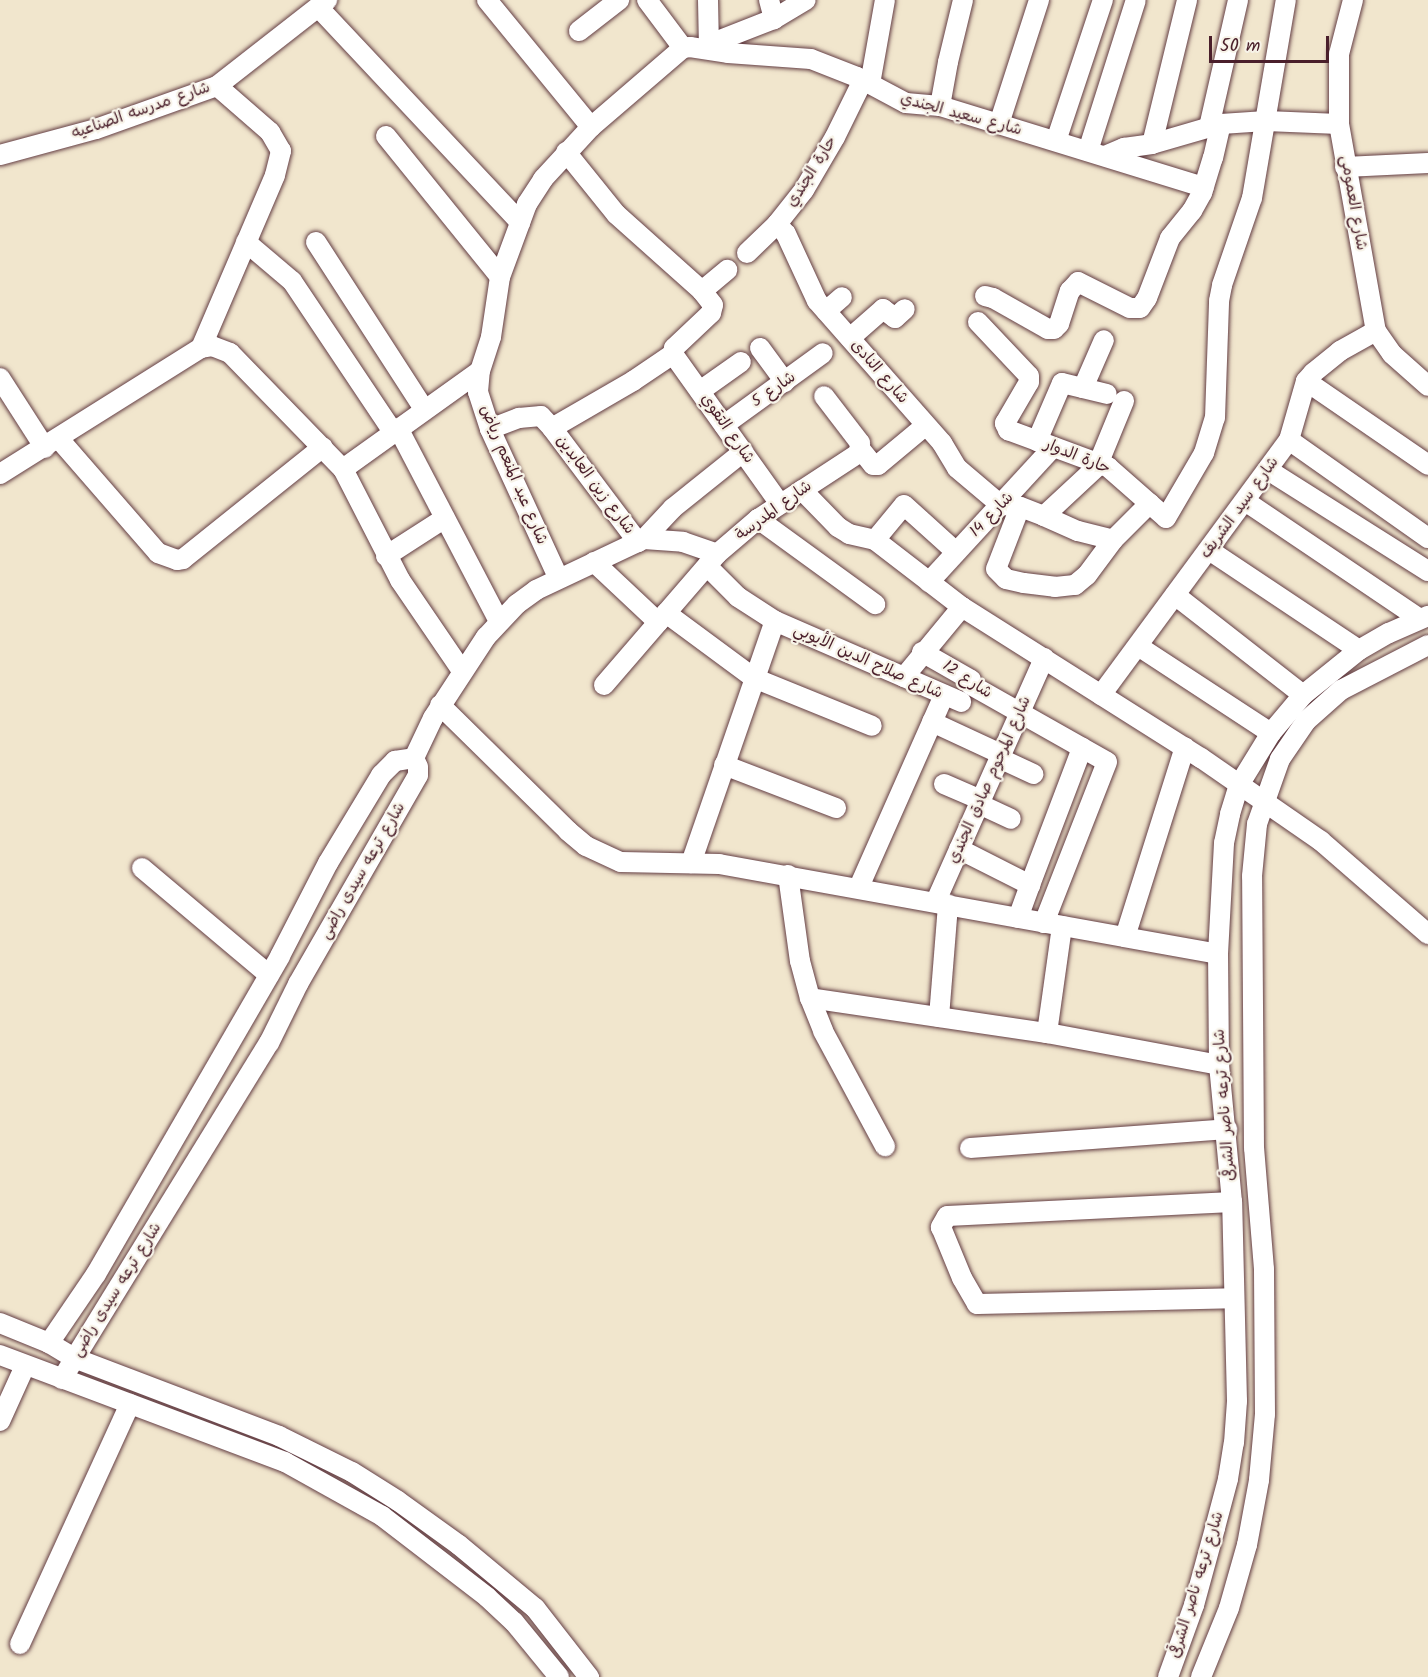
<!DOCTYPE html>
<meta charset="utf-8">
<style>
body{margin:0}
#map{position:relative;width:1428px;height:1677px;overflow:hidden;background:#f1e6cd;font-family:Kalam,"Playpen Sans Arabic",sans-serif}
div>[style]{position:absolute}
[style*='--x']{left:calc(var(--x)*1px);top:calc(var(--y)*1px);width:calc(var(--w)*1px);rotate:calc(var(--a)*1deg)}
.roads{filter:drop-shadow(0 0 2px #633d43) drop-shadow(0 0 2px #633d43)}
.minor>*{height:20px;margin:-10px;padding:0 10px;transform-origin:10px;border-radius:10px;background:#fff}
span{translate:-50% -50%;white-space:nowrap;text-align:center;line-height:1.15;-webkit-text-stroke:4.5px #f7f3e8;paint-order:stroke}
.street-label{font-size:16px;color:#4a1f2b}
.scale{position:absolute;left:1209px;top:36px;width:120px;height:27px;box-sizing:border-box;border:3px solid #4a1f2b;border-top:0;padding-left:8px;font-size:18px;line-height:21px;white-space:nowrap;color:#4a1f2b;-webkit-text-stroke:4px #f7f3e8;paint-order:stroke}
</style>
<div id="map">
<div class="roads">
<div class="minor">
<div style="--x:487;--y:0;--w:164;--a:50.7"></div>
<div style="--x:647;--y:0;--w:60;--a:53.1"></div>
<div style="--x:708;--y:0;--w:49;--a:88.8"></div>
<div style="--x:769;--y:0;--w:20;--a:75"></div>
<div style="--x:1353;--y:0;--w:56;--a:104.5"></div>
<div style="--x:1339;--y:54;--w:70;--a:90"></div>
<div style="--x:1339;--y:124;--w:210;--a:79.9"></div>
<div style="--x:1376;--y:331;--w:28;--a:55"></div>
<div style="--x:1392;--y:354;--w:48;--a:41.6"></div>
<div style="--x:319;--y:8;--w:294;--a:46.8"></div>
<div style="--x:579;--y:31;--w:51;--a:-37.8"></div>
<div style="--x:683;--y:48;--w:7;--a:-8"></div>
<div style="--x:690;--y:47;--w:38;--a:9"></div>
<div style="--x:728;--y:53;--w:83;--a:4.1"></div>
<div style="--x:811;--y:59;--w:49;--a:21.4"></div>
<div style="--x:857;--y:77;--w:55;--a:28"></div>
<div style="--x:906;--y:103;--w:34;--a:5"></div>
<div style="--x:940;--y:106;--w:276;--a:17.1"></div>
<div style="--x:709;--y:49;--w:14;--a:-39"></div>
<div style="--x:720;--y:40;--w:58;--a:-21.3"></div>
<div style="--x:774;--y:19;--w:37;--a:-31"></div>
<div style="--x:870;--y:84;--w:85;--a:-79.9"></div>
<div style="--x:940;--y:106;--w:45;--a:-79.7"></div>
<div style="--x:948;--y:62;--w:64;--a:-76.4"></div>
<div style="--x:999;--y:124;--w:130;--a:-72.1"></div>
<div style="--x:1209;--y:127;--w:130;--a:-77.1"></div>
<div style="--x:386;--y:136;--w:181;--a:51"></div>
<div style="--x:1056;--y:141;--w:149;--a:-71.6"></div>
<div style="--x:1152;--y:144;--w:148;--a:-76.3"></div>
<div style="--x:1088;--y:151;--w:158;--a:-72.4"></div>
<div style="--x:566;--y:152;--w:80;--a:51.1"></div>
<div style="--x:616;--y:214;--w:115;--a:41.8"></div>
<div style="--x:0;--y:155;--w:99;--a:-15.2"></div>
<div style="--x:96;--y:129;--w:128;--a:-19.6"></div>
<div style="--x:217;--y:86;--w:140;--a:-38"></div>
<div style="--x:1105;--y:156;--w:21;--a:-23"></div>
<div style="--x:1124;--y:148;--w:28;--a:-8"></div>
<div style="--x:1152;--y:144;--w:72;--a:-16.2"></div>
<div style="--x:1221;--y:124;--w:45;--a:-3.8"></div>
<div style="--x:1266;--y:121;--w:73;--a:2.4"></div>
<div style="--x:1345;--y:167;--w:83;--a:-2.8"></div>
<div style="--x:777;--y:224;--w:13;--a:48"></div>
<div style="--x:786;--y:234;--w:74;--a:65.2"></div>
<div style="--x:817;--y:301;--w:189;--a:48.6"></div>
<div style="--x:942;--y:443;--w:29;--a:59"></div>
<div style="--x:957;--y:468;--w:59;--a:40.2"></div>
<div style="--x:246;--y:242;--w:60;--a:40.3"></div>
<div style="--x:292;--y:281;--w:182;--a:56.2"></div>
<div style="--x:316;--y:242;--w:199;--a:57.1"></div>
<div style="--x:747;--y:253;--w:42;--a:-44"></div>
<div style="--x:777;--y:224;--w:43;--a:-51.5"></div>
<div style="--x:804;--y:190;--w:61;--a:-59.7"></div>
<div style="--x:835;--y:137;--w:64;--a:-63.8"></div>
<div style="--x:985;--y:296;--w:8;--a:14"></div>
<div style="--x:993;--y:298;--w:63;--a:29.4"></div>
<div style="--x:1048;--y:329;--w:6;--a:0"></div>
<div style="--x:1054;--y:329;--w:7;--a:-45"></div>
<div style="--x:1059;--y:324;--w:35;--a:-72"></div>
<div style="--x:1070;--y:291;--w:12;--a:-48"></div>
<div style="--x:1078;--y:282;--w:58;--a:26.6"></div>
<div style="--x:1130;--y:308;--w:10;--a:0"></div>
<div style="--x:1140;--y:308;--w:12;--a:-55"></div>
<div style="--x:1147;--y:298;--w:64;--a:-69"></div>
<div style="--x:1170;--y:238;--w:35;--a:-51"></div>
<div style="--x:1192;--y:211;--w:21;--a:-61"></div>
<div style="--x:1202;--y:193;--w:37;--a:-73"></div>
<div style="--x:1213;--y:158;--w:35;--a:-77"></div>
<div style="--x:826;--y:311;--w:21;--a:-41"></div>
<div style="--x:978;--y:322;--w:74;--a:46.6"></div>
<div style="--x:1029;--y:376;--w:6;--a:90"></div>
<div style="--x:1029;--y:382;--w:48;--a:120.3"></div>
<div style="--x:1005;--y:423;--w:8;--a:67"></div>
<div style="--x:1008;--y:430;--w:107;--a:20.3"></div>
<div style="--x:1108;--y:467;--w:77;--a:41.3"></div>
<div style="--x:1166;--y:518;--w:75;--a:-59.7"></div>
<div style="--x:1204;--y:453;--w:37;--a:-73"></div>
<div style="--x:1215;--y:418;--w:117;--a:-88"></div>
<div style="--x:1219;--y:301;--w:16;--a:-79"></div>
<div style="--x:1222;--y:285;--w:92;--a:-71"></div>
<div style="--x:1252;--y:198;--w:201;--a:-80.3"></div>
<div style="--x:850;--y:338;--w:44;--a:-41.3"></div>
<div style="--x:883;--y:309;--w:15;--a:37"></div>
<div style="--x:895;--y:318;--w:13;--a:-42"></div>
<div style="--x:201;--y:348;--w:188;--a:-66.8"></div>
<div style="--x:275;--y:175;--w:25;--a:-76"></div>
<div style="--x:281;--y:151;--w:22;--a:-120"></div>
<div style="--x:270;--y:132;--w:70;--a:-139"></div>
<div style="--x:760;--y:348;--w:42;--a:53.7"></div>
<div style="--x:673;--y:354;--w:184;--a:54.5"></div>
<div style="--x:0;--y:378;--w:83;--a:57.3"></div>
<div style="--x:1306;--y:381;--w:148;--a:34.5"></div>
<div style="--x:1083;--y:388;--w:52;--a:-66.4"></div>
<div style="--x:700;--y:391;--w:50;--a:-35.3"></div>
<div style="--x:724;--y:425;--w:122;--a:-36"></div>
<div style="--x:398;--y:428;--w:218;--a:62.4"></div>
<div style="--x:552;--y:428;--w:143;--a:53"></div>
<div style="--x:490;--y:429;--w:31;--a:-21"></div>
<div style="--x:519;--y:418;--w:22;--a:-5"></div>
<div style="--x:541;--y:416;--w:16;--a:47"></div>
<div style="--x:552;--y:428;--w:94;--a:-30.1"></div>
<div style="--x:633;--y:381;--w:48;--a:-34"></div>
<div style="--x:673;--y:354;--w:6;--a:-81"></div>
<div style="--x:674;--y:348;--w:51;--a:-43.4"></div>
<div style="--x:711;--y:313;--w:8;--a:-76"></div>
<div style="--x:713;--y:305;--w:18;--a:-128"></div>
<div style="--x:702;--y:291;--w:33;--a:-40"></div>
<div style="--x:59;--y:439;--w:151;--a:49"></div>
<div style="--x:158;--y:553;--w:20;--a:20"></div>
<div style="--x:177;--y:560;--w:6;--a:-9"></div>
<div style="--x:183;--y:559;--w:179;--a:-38.7"></div>
<div style="--x:1289;--y:440;--w:170;--a:35.2"></div>
<div style="--x:1037;--y:441;--w:63;--a:-66.7"></div>
<div style="--x:1062;--y:383;--w:46;--a:13.7"></div>
<div style="--x:861;--y:450;--w:19;--a:51"></div>
<div style="--x:873;--y:465;--w:5;--a:0"></div>
<div style="--x:878;--y:465;--w:62;--a:-39.8"></div>
<div style="--x:1099;--y:462;--w:66;--a:-67.7"></div>
<div style="--x:1101;--y:463;--w:78;--a:137.1"></div>
<div style="--x:1044;--y:516;--w:26;--a:-159"></div>
<div style="--x:1020;--y:507;--w:66;--a:111.2"></div>
<div style="--x:996;--y:569;--w:14;--a:45"></div>
<div style="--x:1006;--y:579;--w:18;--a:13"></div>
<div style="--x:1024;--y:583;--w:31;--a:7"></div>
<div style="--x:1055;--y:587;--w:20;--a:-6"></div>
<div style="--x:1075;--y:585;--w:16;--a:-40"></div>
<div style="--x:1087;--y:575;--w:44;--a:-53.4"></div>
<div style="--x:343;--y:469;--w:125;--a:62.8"></div>
<div style="--x:400;--y:580;--w:110;--a:55.7"></div>
<div style="--x:1268;--y:470;--w:189;--a:32.3"></div>
<div style="--x:0;--y:474;--w:237;--a:-32.1"></div>
<div style="--x:201;--y:348;--w:11;--a:-10"></div>
<div style="--x:212;--y:346;--w:19;--a:21"></div>
<div style="--x:230;--y:353;--w:162;--a:45.8"></div>
<div style="--x:343;--y:469;--w:168;--a:-35.6"></div>
<div style="--x:802;--y:490;--w:52;--a:45.8"></div>
<div style="--x:838;--y:527;--w:13;--a:32"></div>
<div style="--x:849;--y:534;--w:27;--a:13"></div>
<div style="--x:875;--y:540;--w:110;--a:37.6"></div>
<div style="--x:1245;--y:501;--w:211;--a:34"></div>
<div style="--x:1044;--y:516;--w:37;--a:24"></div>
<div style="--x:1078;--y:531;--w:36;--a:14"></div>
<div style="--x:1113;--y:540;--w:52;--a:-45"></div>
<div style="--x:758;--y:519;--w:145;--a:36"></div>
<div style="--x:644;--y:539;--w:39;--a:4"></div>
<div style="--x:683;--y:542;--w:36;--a:19"></div>
<div style="--x:875;--y:540;--w:45;--a:-50.4"></div>
<div style="--x:904;--y:505;--w:70;--a:42.1"></div>
<div style="--x:1209;--y:550;--w:180;--a:33.7"></div>
<div style="--x:386;--y:556;--w:70;--a:-32.8"></div>
<div style="--x:594;--y:562;--w:88;--a:43.2"></div>
<div style="--x:707;--y:566;--w:44;--a:45"></div>
<div style="--x:738;--y:597;--w:44;--a:33"></div>
<div style="--x:775;--y:621;--w:203;--a:23.5"></div>
<div style="--x:558;--y:577;--w:163;--a:-114.7"></div>
<div style="--x:490;--y:429;--w:39;--a:-108"></div>
<div style="--x:478;--y:392;--w:21;--a:-85"></div>
<div style="--x:480;--y:371;--w:36;--a:-72"></div>
<div style="--x:491;--y:337;--w:61;--a:-81.5"></div>
<div style="--x:500;--y:277;--w:78;--a:-69.7"></div>
<div style="--x:527;--y:204;--w:30;--a:-57"></div>
<div style="--x:543;--y:179;--w:71;--a:-47.3"></div>
<div style="--x:591;--y:127;--w:121;--a:-40.7"></div>
<div style="--x:929;--y:582;--w:183;--a:-47.4"></div>
<div style="--x:1175;--y:595;--w:162;--a:38"></div>
<div style="--x:666;--y:613;--w:109;--a:36.5"></div>
<div style="--x:754;--y:678;--w:127;--a:22.1"></div>
<div style="--x:1138;--y:646;--w:159;--a:33.2"></div>
<div style="--x:922;--y:652;--w:56;--a:29.7"></div>
<div style="--x:971;--y:680;--w:5;--a:90"></div>
<div style="--x:971;--y:685;--w:156;--a:29.5"></div>
<div style="--x:1107;--y:762;--w:173;--a:111.4"></div>
<div style="--x:904;--y:677;--w:91;--a:-50.4"></div>
<div style="--x:962;--y:607;--w:283;--a:32.3"></div>
<div style="--x:1201;--y:758;--w:146;--a:34.7"></div>
<div style="--x:1321;--y:841;--w:142;--a:41"></div>
<div style="--x:604;--y:685;--w:173;--a:-49.2"></div>
<div style="--x:717;--y:554;--w:54;--a:-40.5"></div>
<div style="--x:758;--y:519;--w:121;--a:-33.2"></div>
<div style="--x:859;--y:453;--w:10;--a:-84"></div>
<div style="--x:860;--y:443;--w:59;--a:-127.5"></div>
<div style="--x:1101;--y:695;--w:317;--a:-53.6"></div>
<div style="--x:1289;--y:440;--w:61;--a:-73.9"></div>
<div style="--x:1306;--y:381;--w:11;--a:-49"></div>
<div style="--x:1313;--y:373;--w:35;--a:-39"></div>
<div style="--x:1340;--y:351;--w:41;--a:-29.1"></div>
<div style="--x:440;--y:705;--w:180;--a:44.5"></div>
<div style="--x:568;--y:831;--w:23;--a:40"></div>
<div style="--x:586;--y:846;--w:38;--a:25"></div>
<div style="--x:621;--y:862;--w:98;--a:1.2"></div>
<div style="--x:719;--y:864;--w:507;--a:10.22"></div>
<div style="--x:932;--y:722;--w:76;--a:24.9"></div>
<div style="--x:999;--y:758;--w:38;--a:25"></div>
<div style="--x:724;--y:765;--w:120;--a:21"></div>
<div style="--x:944;--y:784;--w:40;--a:23.4"></div>
<div style="--x:979;--y:804;--w:35;--a:25"></div>
<div style="--x:959;--y:849;--w:80;--a:26.9"></div>
<div style="--x:1030;--y:885;--w:35;--a:110"></div>
<div style="--x:691;--y:863;--w:256;--a:-70.9"></div>
<div style="--x:142;--y:868;--w:166;--a:40.1"></div>
<div style="--x:788;--y:875;--w:87;--a:82.1"></div>
<div style="--x:800;--y:961;--w:38;--a:75"></div>
<div style="--x:810;--y:998;--w:35;--a:68"></div>
<div style="--x:823;--y:1031;--w:131;--a:61.7"></div>
<div style="--x:1030;--y:885;--w:147;--a:-69.2"></div>
<div style="--x:859;--y:887;--w:210;--a:-66.1"></div>
<div style="--x:936;--y:901;--w:266;--a:-66"></div>
<div style="--x:1125;--y:937;--w:199;--a:-72.5"></div>
<div style="--x:810;--y:998;--w:240;--a:8.4"></div>
<div style="--x:1047;--y:1033;--w:175;--a:10.5"></div>
<div style="--x:939;--y:1017;--w:113;--a:-85.4"></div>
<div style="--x:1047;--y:1033;--w:108;--a:-82"></div>
<div style="--x:970;--y:1148;--w:258;--a:-4.2"></div>
<div style="--x:1232;--y:1202;--w:285;--a:177.2"></div>
<div style="--x:947;--y:1216;--w:13;--a:119"></div>
<div style="--x:941;--y:1227;--w:55;--a:67.6"></div>
<div style="--x:962;--y:1278;--w:30;--a:60"></div>
<div style="--x:977;--y:1304;--w:257;--a:-1.3"></div>
<div style="--x:0;--y:1323;--w:53;--a:22.2"></div>
<div style="--x:49;--y:1343;--w:29;--a:31"></div>
<div style="--x:74;--y:1358;--w:219;--a:20.8"></div>
<div style="--x:279;--y:1436;--w:81;--a:26.3"></div>
<div style="--x:352;--y:1472;--w:54;--a:32.2"></div>
<div style="--x:398;--y:1501;--w:75;--a:35.8"></div>
<div style="--x:459;--y:1545;--w:99;--a:39.7"></div>
<div style="--x:535;--y:1608;--w:88;--a:52"></div>
<div style="--x:49;--y:1343;--w:83;--a:-55.7"></div>
<div style="--x:96;--y:1274;--w:367;--a:-59.9"></div>
<div style="--x:280;--y:956;--w:105;--a:-62.7"></div>
<div style="--x:328;--y:863;--w:103;--a:-58.9"></div>
<div style="--x:381;--y:775;--w:20;--a:-45"></div>
<div style="--x:395;--y:761;--w:19;--a:-9"></div>
<div style="--x:0;--y:1355;--w:304;--a:20.6"></div>
<div style="--x:285;--y:1462;--w:111;--a:29.1"></div>
<div style="--x:382;--y:1516;--w:133;--a:37.6"></div>
<div style="--x:487;--y:1597;--w:37;--a:43"></div>
<div style="--x:514;--y:1622;--w:71;--a:50.7"></div>
<div style="--x:62;--y:1379;--w:395;--a:-58.4"></div>
<div style="--x:269;--y:1043;--w:66;--a:-63.8"></div>
<div style="--x:298;--y:984;--w:241;--a:-60.1"></div>
<div style="--x:418;--y:775;--w:8;--a:-90"></div>
<div style="--x:418;--y:767;--w:10;--a:-114"></div>
<div style="--x:414;--y:758;--w:44;--a:-64.6"></div>
<div style="--x:433;--y:718;--w:97;--a:-56.8"></div>
<div style="--x:486;--y:637;--w:45;--a:-46.8"></div>
<div style="--x:517;--y:604;--w:24;--a:-36"></div>
<div style="--x:536;--y:590;--w:119;--a:-25.3"></div>
<div style="--x:644;--y:539;--w:42;--a:-46.9"></div>
<div style="--x:673;--y:508;--w:90;--a:-38.7"></div>
<div style="--x:0;--y:1421;--w:60;--a:-65.6"></div>
<div style="--x:20;--y:1644;--w:264;--a:-65.4"></div>
<div style="--x:1168;--y:1677;--w:77;--a:-70.1"></div>
<div style="--x:1194;--y:1605;--w:80;--a:-74.7"></div>
<div style="--x:1215;--y:1528;--w:51;--a:-75.1"></div>
<div style="--x:1228;--y:1479;--w:36;--a:-81"></div>
<div style="--x:1234;--y:1443;--w:42;--a:-85.9"></div>
<div style="--x:1237;--y:1401;--w:199;--a:-91.4"></div>
<div style="--x:1232;--y:1202;--w:138;--a:-95.4"></div>
<div style="--x:1219;--y:1065;--w:111;--a:-90.5"></div>
<div style="--x:1218;--y:954;--w:111;--a:-86.9"></div>
<div style="--x:1224;--y:843;--w:30;--a:-78"></div>
<div style="--x:1230;--y:814;--w:30;--a:-73"></div>
<div style="--x:1239;--y:785;--w:61;--a:-58.4"></div>
<div style="--x:1271;--y:733;--w:50;--a:-49.9"></div>
<div style="--x:1303;--y:695;--w:72;--a:-38.8"></div>
<div style="--x:1359;--y:650;--w:34;--a:-30"></div>
<div style="--x:1389;--y:633;--w:43;--a:-23.6"></div>
<div style="--x:1201;--y:1677;--w:74;--a:-67.9"></div>
<div style="--x:1229;--y:1608;--w:66;--a:-74.1"></div>
<div style="--x:1247;--y:1545;--w:66;--a:-79.5"></div>
<div style="--x:1259;--y:1480;--w:66;--a:-84.8"></div>
<div style="--x:1265;--y:1414;--w:145;--a:-90.4"></div>
<div style="--x:1264;--y:1269;--w:121;--a:-94.7"></div>
<div style="--x:1254;--y:1148;--w:272;--a:-90.4"></div>
<div style="--x:1252;--y:876;--w:52;--a:-84.5"></div>
<div style="--x:1257;--y:824;--w:69;--a:-70.5"></div>
<div style="--x:1280;--y:759;--w:46;--a:-55.6"></div>
<div style="--x:1306;--y:721;--w:47;--a:-41.5"></div>
<div style="--x:1341;--y:690;--w:98;--a:-27.3"></div>
</div>
</div>
<div class="street-label">
<span style="left:141px;top:111px;rotate:-19deg">شارع مدرسه الصناعيه</span>
<span style="left:961px;top:115px;rotate:15deg">شارع سعيد الجندي</span>
<span style="left:812px;top:172px;rotate:-58deg">حارة الجندي</span>
<span style="left:1353px;top:203px;rotate:80deg">شارع العمومى</span>
<span style="left:879px;top:372px;rotate:49deg">شارع النادى</span>
<span style="left:774px;top:390px;rotate:-35deg">شارع 5</span>
<span style="left:727px;top:429px;rotate:55deg">شارع التقوي</span>
<span style="left:1077px;top:457px;rotate:22deg">حارة الدوار</span>
<span style="left:513px;top:475px;rotate:67deg">شارع عبد المنعم رياض</span>
<span style="left:595px;top:485px;rotate:53deg">شارع زين العابدين</span>
<span style="left:1240px;top:508px;rotate:-54deg">شارع سيد الشريف</span>
<span style="left:774px;top:511px;rotate:-36deg">شارع المدرسة</span>
<span style="left:992px;top:515px;rotate:-46deg">شارع 14</span>
<span style="left:868px;top:662px;rotate:24deg">شارع صلاح الدين الأيوبي</span>
<span style="left:967px;top:680px;rotate:33deg">شارع 12</span>
<span style="left:990px;top:780px;rotate:-66deg">شارع المرحوم صادق الجندي</span>
<span style="left:363px;top:871px;rotate:-60deg">شارع ترعه سيدى راضى</span>
<span style="left:1225px;top:1105px;rotate:-94deg">شارع ترعه ناصر الشرقى</span>
<span style="left:117px;top:1290px;rotate:-58deg">شارع ترعه سيدى راضى</span>
<span style="left:1197px;top:1585px;rotate:-73deg">شارع ترعه ناصر الشرقى</span>
</div>
<div class="scale">50 m</div>
</div>
